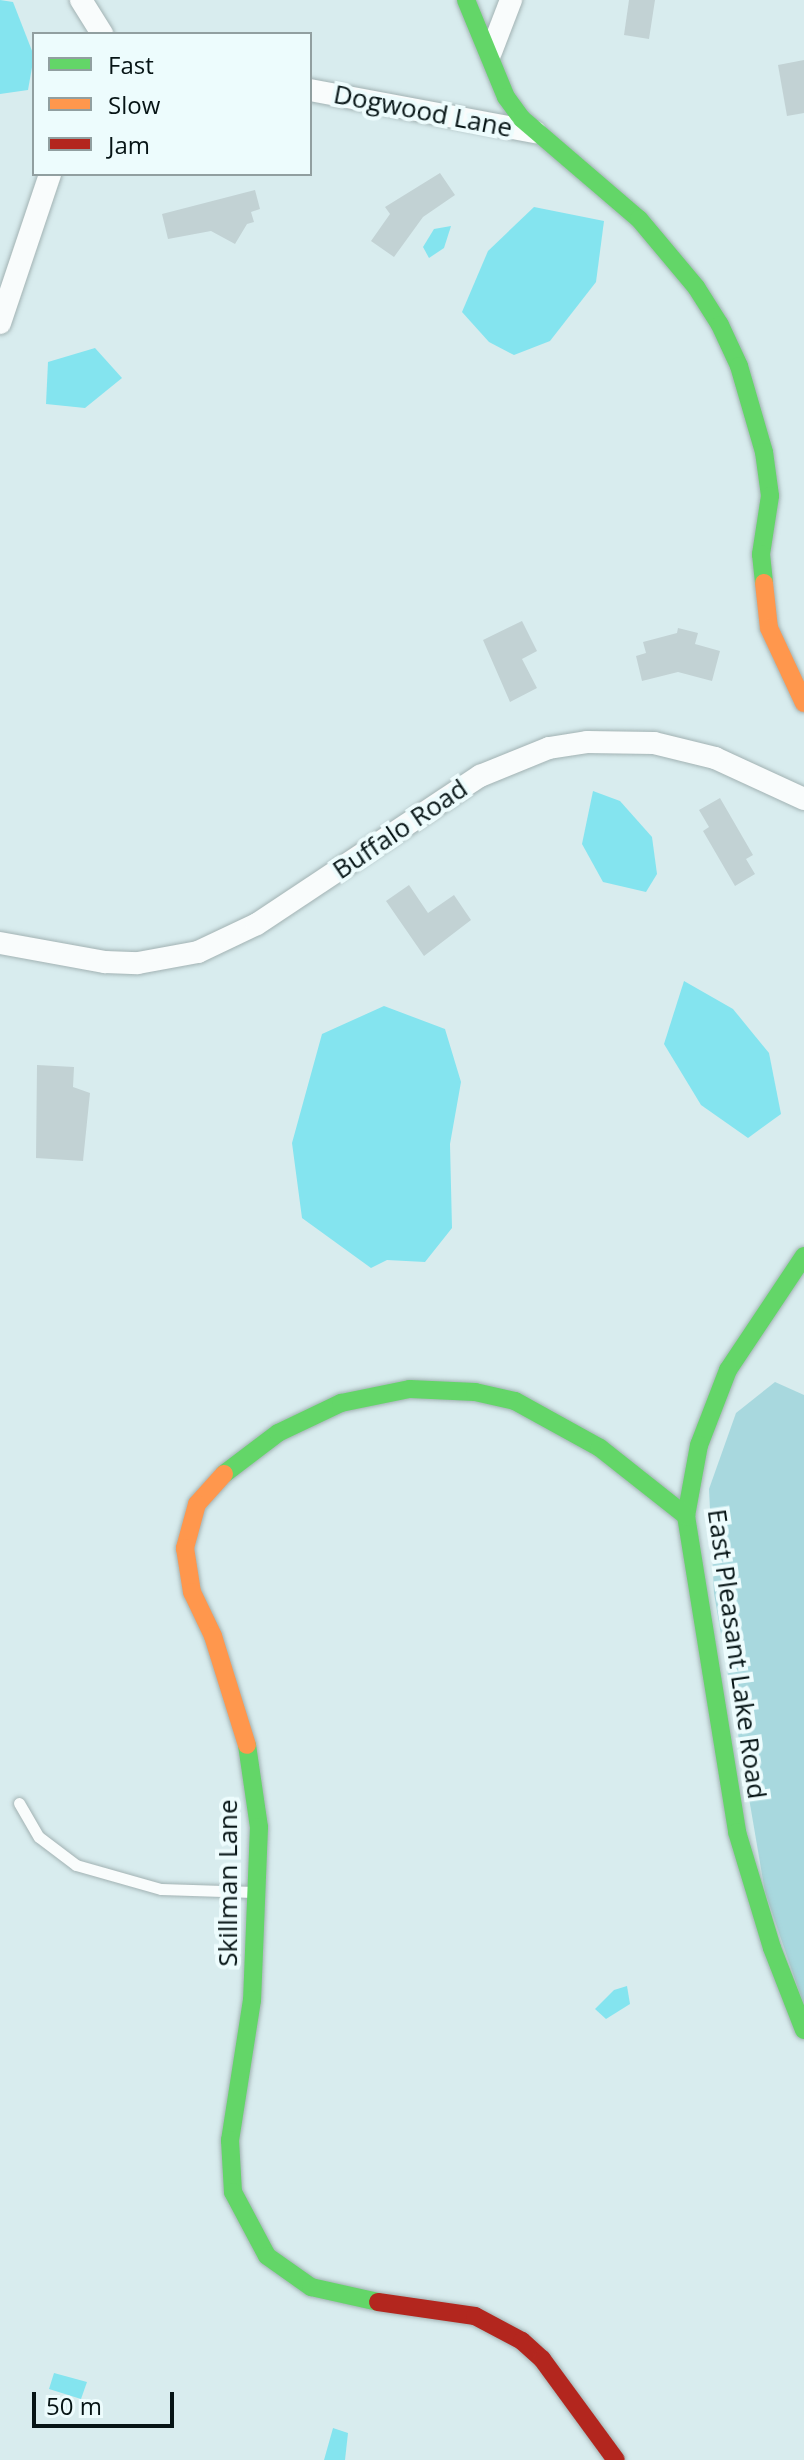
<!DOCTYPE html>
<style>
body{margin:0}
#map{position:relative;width:804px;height:2460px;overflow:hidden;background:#d8ecee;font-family:"Open Sans",sans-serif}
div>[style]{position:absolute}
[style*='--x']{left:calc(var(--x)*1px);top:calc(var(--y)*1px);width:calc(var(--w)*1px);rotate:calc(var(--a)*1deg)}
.green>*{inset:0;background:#a8d8de}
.water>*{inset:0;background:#84e4ef}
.building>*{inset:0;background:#c2d2d4}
.roads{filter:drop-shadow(0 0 2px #a2b2b3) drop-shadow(0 0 2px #a2b2b3)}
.lane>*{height:11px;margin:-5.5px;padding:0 5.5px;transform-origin:5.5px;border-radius:5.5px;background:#f9fcfc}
.street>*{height:22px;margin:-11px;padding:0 11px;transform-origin:11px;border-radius:11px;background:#f9fcfc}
.fast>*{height:18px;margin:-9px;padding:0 9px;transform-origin:9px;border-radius:9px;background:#63d668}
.slow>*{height:18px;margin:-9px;padding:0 9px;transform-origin:9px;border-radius:9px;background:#ff974d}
.jam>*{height:18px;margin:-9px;padding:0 9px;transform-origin:9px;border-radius:9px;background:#b3261e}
span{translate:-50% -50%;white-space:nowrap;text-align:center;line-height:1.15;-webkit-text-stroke:8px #edfcfd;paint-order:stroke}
.street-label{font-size:26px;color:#061415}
.legend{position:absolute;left:32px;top:32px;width:280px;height:144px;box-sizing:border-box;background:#edfcfd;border:2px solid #919fa0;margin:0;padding:10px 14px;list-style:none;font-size:24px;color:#061415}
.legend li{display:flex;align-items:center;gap:16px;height:40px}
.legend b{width:40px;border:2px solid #919fa0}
.scale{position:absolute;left:32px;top:2392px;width:142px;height:36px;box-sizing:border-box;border:4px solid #061415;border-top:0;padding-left:10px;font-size:24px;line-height:28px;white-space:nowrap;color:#061415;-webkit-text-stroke:6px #edfcfd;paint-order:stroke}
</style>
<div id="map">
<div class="green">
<div style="clip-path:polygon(775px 1382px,804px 1395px,804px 2006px,765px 1892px,714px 1593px,709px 1489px,736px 1413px)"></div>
</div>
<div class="water">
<div style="clip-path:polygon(0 0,13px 2px,34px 56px,28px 90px,0 94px)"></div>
<div style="clip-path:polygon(534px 207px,604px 221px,596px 282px,550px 341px,514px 355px,489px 342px,462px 312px,488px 251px)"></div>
<div style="clip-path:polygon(451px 226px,444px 248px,429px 258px,423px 247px,434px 229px)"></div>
<div style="clip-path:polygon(95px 348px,122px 378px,85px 408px,46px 404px,48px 362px)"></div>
<div style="clip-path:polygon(593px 791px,620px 801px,652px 837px,657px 874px,646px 892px,603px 882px,582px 844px)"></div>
<div style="clip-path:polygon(684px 981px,733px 1009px,769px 1053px,781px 1114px,748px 1138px,701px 1105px,664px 1044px)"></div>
<div style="clip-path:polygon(384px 1006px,445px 1029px,461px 1082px,450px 1144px,452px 1228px,425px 1262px,387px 1260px,371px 1268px,302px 1218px,292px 1143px,322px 1034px)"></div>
<div style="clip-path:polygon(627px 1986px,630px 2004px,606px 2019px,595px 2009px,614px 1990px)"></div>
<div style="clip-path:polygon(54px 2373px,87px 2382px,81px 2399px,49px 2389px)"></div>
<div style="clip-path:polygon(333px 2428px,348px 2433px,345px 2460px,324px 2460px)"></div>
</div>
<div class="building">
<div style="clip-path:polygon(629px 0,655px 0,649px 39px,624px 35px)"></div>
<div style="clip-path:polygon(804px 60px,804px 113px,787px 116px,778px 65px)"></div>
<div style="clip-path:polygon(440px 173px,455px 195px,423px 217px,394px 257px,371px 241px,390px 214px,385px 207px)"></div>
<div style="clip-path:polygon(255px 190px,260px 209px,251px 212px,254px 222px,247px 224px,235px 244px,211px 231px,168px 239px,162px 214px)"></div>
<div style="clip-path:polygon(522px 621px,537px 651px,522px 659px,537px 688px,510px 702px,483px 640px)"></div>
<div style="clip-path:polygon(678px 628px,698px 633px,695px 644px,720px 651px,712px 681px,678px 672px,642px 681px,636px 656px,646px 653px,643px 642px,677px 633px)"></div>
<div style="clip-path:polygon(720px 798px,753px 855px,746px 859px,755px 874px,735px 886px,703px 831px,709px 827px,699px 810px)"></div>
<div style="clip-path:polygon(409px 885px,428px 913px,454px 895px,471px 920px,424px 956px,386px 901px)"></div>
<div style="clip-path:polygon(37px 1065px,74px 1067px,73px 1087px,90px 1093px,83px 1161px,36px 1158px)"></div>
</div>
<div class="roads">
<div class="lane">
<div style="--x:19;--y:1803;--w:39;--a:60"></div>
<div style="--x:39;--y:1837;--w:46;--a:37.1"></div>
<div style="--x:76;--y:1865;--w:88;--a:15.8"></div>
<div style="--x:161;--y:1889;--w:93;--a:1.8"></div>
</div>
<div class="street">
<div style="--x:81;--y:0;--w:40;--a:58"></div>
<div style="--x:491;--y:52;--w:56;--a:-69"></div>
<div style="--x:310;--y:90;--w:229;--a:10.6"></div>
<div style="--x:0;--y:323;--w:157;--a:-71.4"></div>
<div style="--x:0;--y:943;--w:107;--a:10.3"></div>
<div style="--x:105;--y:962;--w:33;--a:2"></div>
<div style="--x:138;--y:963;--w:61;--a:-10.4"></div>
<div style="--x:198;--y:952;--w:65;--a:-25.4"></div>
<div style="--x:257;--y:924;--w:268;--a:-33.6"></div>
<div style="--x:480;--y:776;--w:74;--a:-22.1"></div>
<div style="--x:549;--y:748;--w:38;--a:-9"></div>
<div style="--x:587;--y:742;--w:67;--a:0.9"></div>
<div style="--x:654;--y:743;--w:63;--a:13.8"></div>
<div style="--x:715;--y:758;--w:98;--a:24.7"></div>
</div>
<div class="fast">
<div style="--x:466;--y:0;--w:105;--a:67.6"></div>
<div style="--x:506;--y:97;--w:26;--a:54"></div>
<div style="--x:521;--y:118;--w:155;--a:40.6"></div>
<div style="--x:639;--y:219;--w:89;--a:50"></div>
<div style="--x:696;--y:287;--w:45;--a:57.7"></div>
<div style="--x:720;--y:325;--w:45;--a:65.1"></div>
<div style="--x:739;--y:366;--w:90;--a:73.8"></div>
<div style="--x:764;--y:452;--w:44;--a:82.2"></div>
<div style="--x:770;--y:496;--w:59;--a:98.8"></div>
<div style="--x:761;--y:554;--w:29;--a:84"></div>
<div style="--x:804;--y:1256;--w:137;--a:123.7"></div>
<div style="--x:728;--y:1370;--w:80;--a:111.1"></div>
<div style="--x:699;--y:1445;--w:72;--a:100.4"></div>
<div style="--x:686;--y:1516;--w:320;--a:80.8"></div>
<div style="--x:737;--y:1832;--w:121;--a:73.2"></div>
<div style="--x:772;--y:1948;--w:88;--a:68.7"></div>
<div style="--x:224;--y:1474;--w:68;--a:-37.2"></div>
<div style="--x:278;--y:1433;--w:70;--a:-25.5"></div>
<div style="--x:341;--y:1403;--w:70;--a:-11.5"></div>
<div style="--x:410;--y:1389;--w:65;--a:2.6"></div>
<div style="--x:475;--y:1392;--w:41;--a:12.7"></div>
<div style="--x:515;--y:1401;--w:97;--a:28.9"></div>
<div style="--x:600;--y:1448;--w:110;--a:38.3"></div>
<div style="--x:247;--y:1745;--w:83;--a:81.7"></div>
<div style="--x:259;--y:1827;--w:173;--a:92.3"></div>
<div style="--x:252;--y:2000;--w:142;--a:98.9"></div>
<div style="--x:230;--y:2140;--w:52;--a:86.7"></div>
<div style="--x:233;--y:2192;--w:72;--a:62"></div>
<div style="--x:267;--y:2256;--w:54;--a:35.2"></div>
<div style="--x:311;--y:2287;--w:69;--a:12.6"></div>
</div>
<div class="slow">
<div style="--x:764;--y:583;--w:45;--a:83.7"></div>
<div style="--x:769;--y:628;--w:83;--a:65"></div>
<div style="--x:224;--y:1474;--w:40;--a:132"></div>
<div style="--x:197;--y:1504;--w:46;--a:105.3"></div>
<div style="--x:185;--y:1548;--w:45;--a:81"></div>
<div style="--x:192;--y:1592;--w:49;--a:64.5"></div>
<div style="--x:213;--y:1636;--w:114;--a:72.7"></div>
</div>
<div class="jam">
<div style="--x:378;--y:2302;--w:98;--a:8.2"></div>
<div style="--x:475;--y:2316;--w:53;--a:28"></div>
<div style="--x:522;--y:2341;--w:27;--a:42"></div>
<div style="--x:542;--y:2359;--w:125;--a:53.8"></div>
</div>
</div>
<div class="street-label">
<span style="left:423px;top:111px;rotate:11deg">Dogwood Lane</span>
<span style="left:400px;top:829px;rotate:-34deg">Buffalo Road</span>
<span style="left:737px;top:1654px;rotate:82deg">East Pleasant Lake Road</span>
<span style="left:228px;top:1883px;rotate:-90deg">Skillman Lane</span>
</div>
<ul class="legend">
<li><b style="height:10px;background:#63d668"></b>Fast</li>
<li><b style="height:10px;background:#ff974d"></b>Slow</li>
<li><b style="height:10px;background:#b3261e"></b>Jam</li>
</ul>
<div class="scale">50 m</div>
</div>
